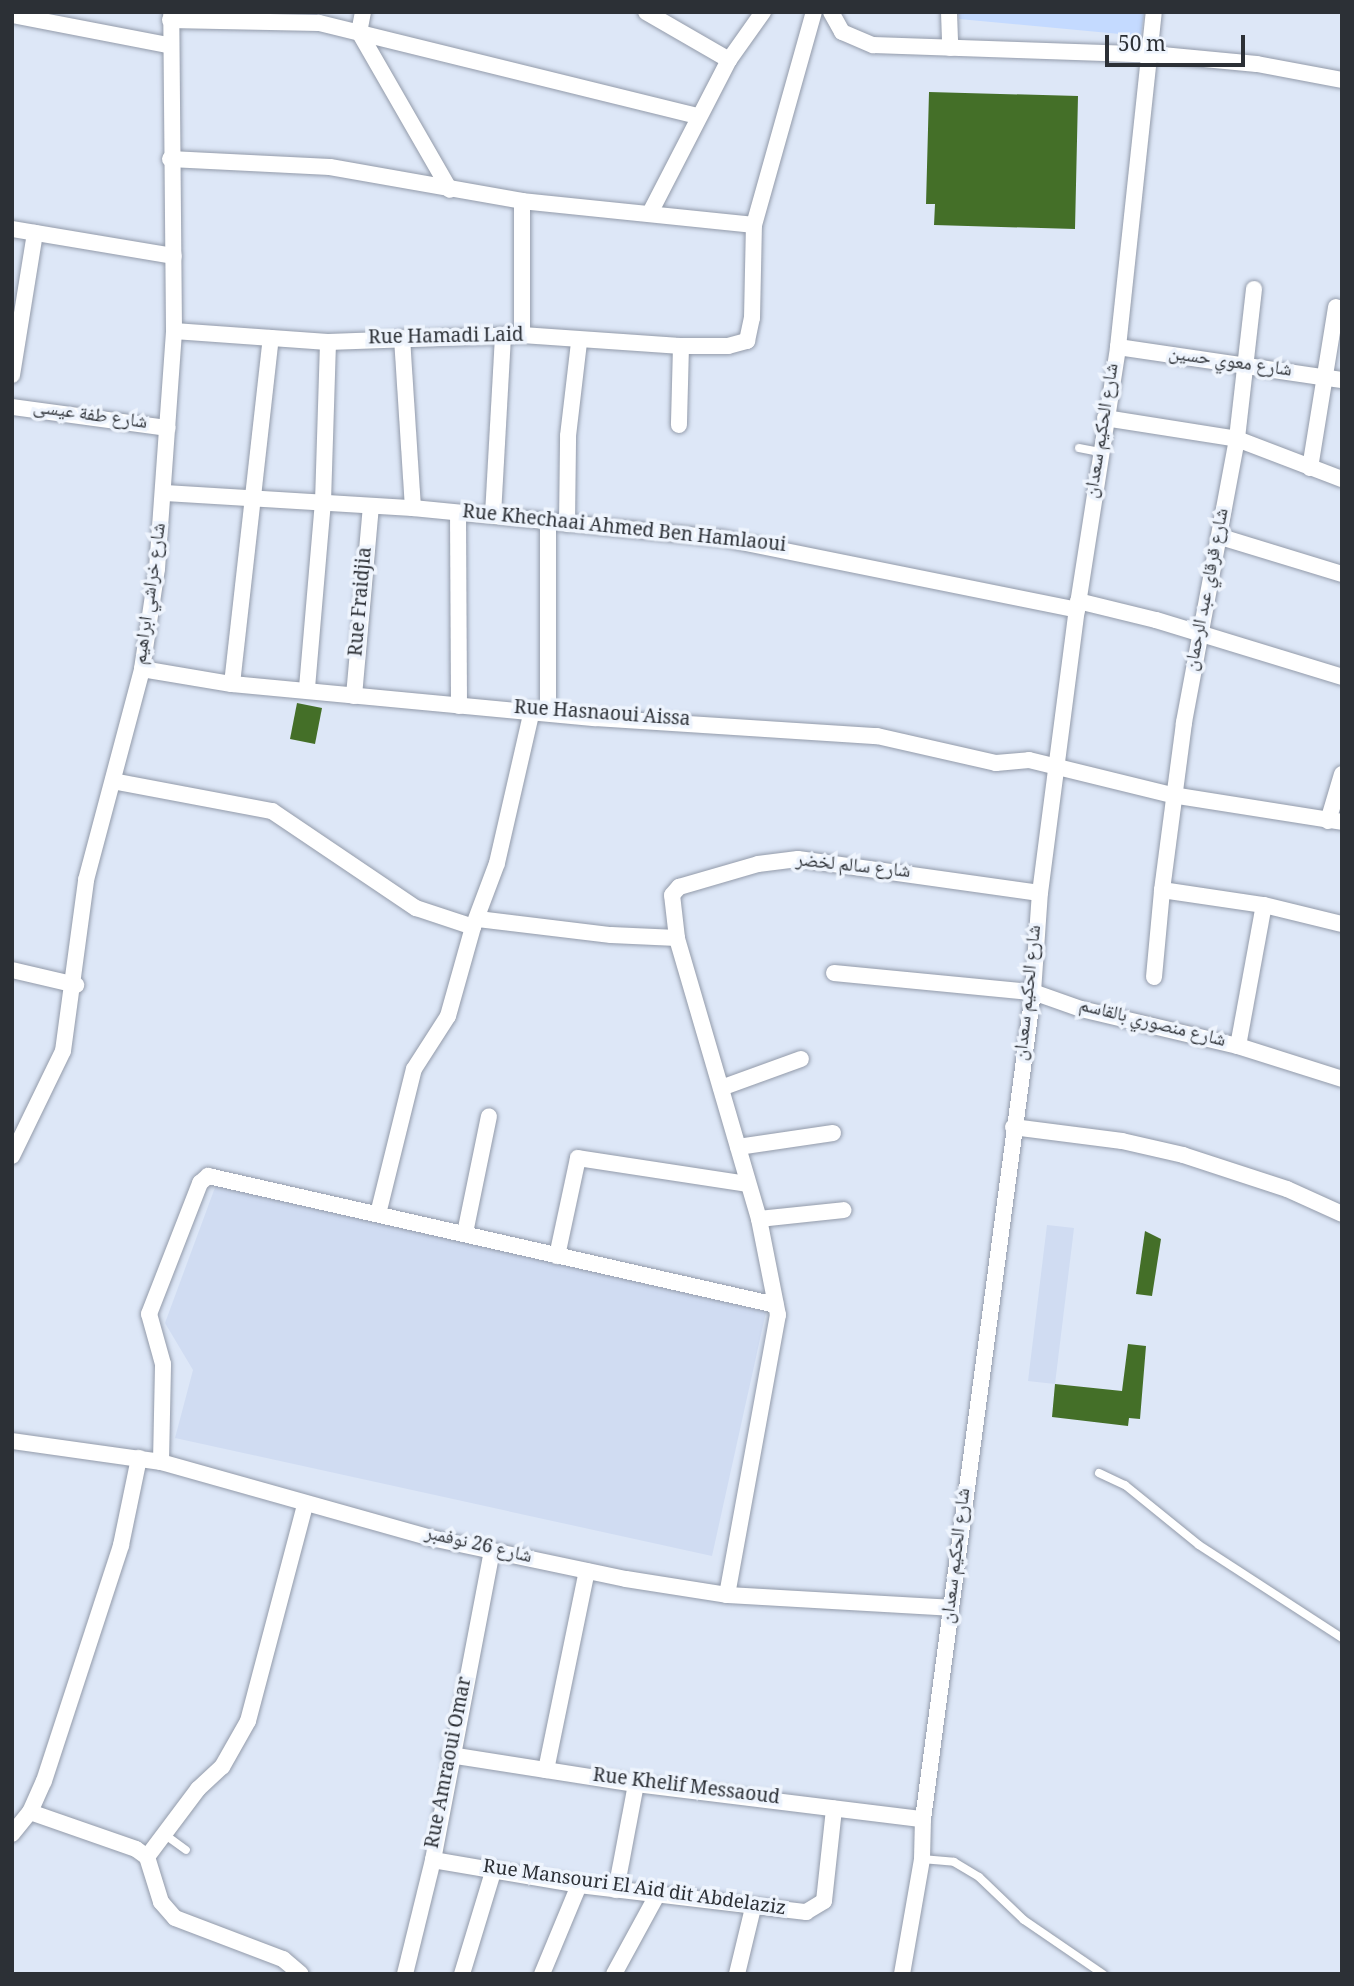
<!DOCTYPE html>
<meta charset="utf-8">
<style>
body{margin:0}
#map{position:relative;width:1354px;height:1986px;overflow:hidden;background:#dde7f7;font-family:Georgia,"Noto Naskh Arabic",serif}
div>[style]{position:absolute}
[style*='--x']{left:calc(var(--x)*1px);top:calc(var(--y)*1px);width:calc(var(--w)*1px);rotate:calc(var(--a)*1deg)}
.built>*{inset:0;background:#d0dcf2}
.green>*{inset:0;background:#c4daff}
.building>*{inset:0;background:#446f28}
.roads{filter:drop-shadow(0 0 2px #939baa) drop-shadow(0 0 2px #939baa)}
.lane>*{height:8px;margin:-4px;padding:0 4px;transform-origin:4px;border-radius:4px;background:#fff}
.street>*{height:16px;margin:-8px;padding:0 8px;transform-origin:8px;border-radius:8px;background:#fff}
span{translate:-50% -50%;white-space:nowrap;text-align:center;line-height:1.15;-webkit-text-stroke:7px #eef4fd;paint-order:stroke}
.street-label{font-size:19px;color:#2c3036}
.frame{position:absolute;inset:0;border:14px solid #2c3036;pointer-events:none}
.scale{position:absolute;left:1105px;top:35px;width:140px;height:32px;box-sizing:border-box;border:4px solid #2c3036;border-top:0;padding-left:9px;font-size:21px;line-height:24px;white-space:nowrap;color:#2c3036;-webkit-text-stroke:5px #eef4fd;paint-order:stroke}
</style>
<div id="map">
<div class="built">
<div style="clip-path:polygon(217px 1182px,766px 1312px,712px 1556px,175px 1438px,193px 1370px,165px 1323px)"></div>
<div style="clip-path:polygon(1047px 1225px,1074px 1228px,1055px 1384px,1028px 1381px)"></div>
</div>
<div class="green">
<div style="clip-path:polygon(959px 12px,1144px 12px,1141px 36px,959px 19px)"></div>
</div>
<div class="building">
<div style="clip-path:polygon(929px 92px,1078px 96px,1075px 229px,934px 225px,935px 204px,926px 204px)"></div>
<div style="clip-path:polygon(297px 703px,322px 708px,315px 744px,290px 739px)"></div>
<div style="clip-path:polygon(1145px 1231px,1161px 1239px,1152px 1296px,1136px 1294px)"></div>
<div style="clip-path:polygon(1128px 1344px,1146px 1346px,1140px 1419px,1129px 1418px,1128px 1426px,1052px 1417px,1055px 1384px,1122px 1391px)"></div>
</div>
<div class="roads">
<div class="lane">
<div style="--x:1079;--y:448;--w:21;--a:11"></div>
<div style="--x:1099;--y:1473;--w:29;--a:25"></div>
<div style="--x:1125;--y:1485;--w:95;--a:39"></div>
<div style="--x:1199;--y:1545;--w:171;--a:33"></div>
<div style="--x:164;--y:1834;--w:27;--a:36"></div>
<div style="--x:922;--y:1859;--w:32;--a:5"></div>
<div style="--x:954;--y:1862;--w:29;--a:31"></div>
<div style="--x:979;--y:1877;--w:62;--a:43.7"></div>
<div style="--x:1024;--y:1920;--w:96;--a:34.4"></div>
</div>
<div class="street">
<div style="--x:363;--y:12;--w:20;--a:101"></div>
<div style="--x:359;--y:32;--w:182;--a:60.1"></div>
<div style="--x:646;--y:12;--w:96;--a:30"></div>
<div style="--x:831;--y:12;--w:23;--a:61"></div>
<div style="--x:842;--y:32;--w:34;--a:23"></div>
<div style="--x:873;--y:45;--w:289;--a:2"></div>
<div style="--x:1162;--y:55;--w:95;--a:5.4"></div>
<div style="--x:1257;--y:64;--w:86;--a:10.7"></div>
<div style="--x:949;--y:12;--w:36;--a:88"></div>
<div style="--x:12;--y:15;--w:159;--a:10.9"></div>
<div style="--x:170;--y:20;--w:149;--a:1.2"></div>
<div style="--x:319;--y:23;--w:391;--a:13.8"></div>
<div style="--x:170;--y:159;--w:160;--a:2.9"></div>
<div style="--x:330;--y:167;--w:195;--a:10"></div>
<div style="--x:651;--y:211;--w:170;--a:-62.7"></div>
<div style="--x:729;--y:60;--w:59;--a:-54.7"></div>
<div style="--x:12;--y:229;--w:164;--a:9.5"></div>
<div style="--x:1254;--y:289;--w:151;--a:96.5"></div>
<div style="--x:1237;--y:439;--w:289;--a:100.6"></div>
<div style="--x:1184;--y:723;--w:168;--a:97.5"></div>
<div style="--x:1162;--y:890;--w:103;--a:8.4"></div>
<div style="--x:1264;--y:905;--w:80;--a:13.7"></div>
<div style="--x:174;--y:331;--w:154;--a:4.1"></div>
<div style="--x:328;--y:342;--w:194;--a:-2.1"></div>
<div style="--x:522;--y:335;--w:159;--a:4"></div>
<div style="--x:681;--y:346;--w:79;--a:91.5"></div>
<div style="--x:522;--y:335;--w:134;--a:-90"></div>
<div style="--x:522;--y:201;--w:233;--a:5.9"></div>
<div style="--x:754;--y:225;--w:221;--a:-74.3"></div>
<div style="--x:402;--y:338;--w:170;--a:86.3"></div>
<div style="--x:681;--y:346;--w:47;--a:0"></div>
<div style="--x:728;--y:346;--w:20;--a:-15"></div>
<div style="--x:747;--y:341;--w:24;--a:-78"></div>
<div style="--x:752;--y:318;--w:93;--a:-88.8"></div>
<div style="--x:1118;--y:347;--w:226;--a:8.4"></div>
<div style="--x:12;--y:375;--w:144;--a:-80.8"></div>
<div style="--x:12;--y:407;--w:157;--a:7.7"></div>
<div style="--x:1105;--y:418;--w:134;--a:9"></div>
<div style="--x:1237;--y:439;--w:112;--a:20.9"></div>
<div style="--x:1310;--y:468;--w:163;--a:-80.8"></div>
<div style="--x:165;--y:493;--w:248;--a:3.5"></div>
<div style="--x:413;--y:508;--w:309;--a:5.6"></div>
<div style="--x:721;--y:538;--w:363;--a:11.4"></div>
<div style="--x:458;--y:513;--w:193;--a:89.7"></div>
<div style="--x:493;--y:515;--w:177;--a:-86.8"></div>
<div style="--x:548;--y:524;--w:187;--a:90"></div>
<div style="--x:567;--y:524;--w:88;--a:-89.3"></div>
<div style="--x:568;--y:436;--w:95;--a:-83.3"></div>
<div style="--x:1221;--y:537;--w:127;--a:17"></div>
<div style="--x:1078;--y:601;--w:80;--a:13.7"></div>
<div style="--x:1156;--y:620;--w:195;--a:17"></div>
<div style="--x:142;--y:669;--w:91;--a:9.5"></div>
<div style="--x:232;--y:684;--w:365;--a:5.4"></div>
<div style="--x:595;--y:718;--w:283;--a:3.7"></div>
<div style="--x:877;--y:736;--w:122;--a:12.8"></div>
<div style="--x:996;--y:763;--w:33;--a:-5"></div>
<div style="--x:1029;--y:760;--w:147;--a:13.8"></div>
<div style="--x:1172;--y:795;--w:172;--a:9"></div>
<div style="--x:232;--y:684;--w:348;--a:-83.6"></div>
<div style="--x:307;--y:688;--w:187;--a:-85.1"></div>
<div style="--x:323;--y:502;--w:160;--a:-88.2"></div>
<div style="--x:354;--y:696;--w:190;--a:-84.9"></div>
<div style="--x:113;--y:781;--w:162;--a:10.7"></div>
<div style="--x:272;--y:811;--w:174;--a:34"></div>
<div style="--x:416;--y:908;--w:60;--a:18.4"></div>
<div style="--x:1328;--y:821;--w:49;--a:-73.4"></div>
<div style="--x:478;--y:919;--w:134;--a:6.9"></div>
<div style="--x:611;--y:935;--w:66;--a:2.6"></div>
<div style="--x:12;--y:970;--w:66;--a:13.2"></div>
<div style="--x:834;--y:973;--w:200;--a:5.5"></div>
<div style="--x:1033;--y:992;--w:51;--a:19.5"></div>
<div style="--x:1081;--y:1009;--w:161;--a:13.3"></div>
<div style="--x:1238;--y:1046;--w:109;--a:17.6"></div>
<div style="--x:1154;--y:977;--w:87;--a:-84.7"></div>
<div style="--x:1238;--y:1046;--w:143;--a:-79.6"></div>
<div style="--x:721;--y:1088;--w:85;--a:-19.9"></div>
<div style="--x:1013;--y:1127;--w:110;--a:7.3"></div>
<div style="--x:1122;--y:1141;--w:63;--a:12.9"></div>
<div style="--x:1183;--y:1155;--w:109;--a:18.1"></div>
<div style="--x:1287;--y:1189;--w:60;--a:24.4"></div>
<div style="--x:738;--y:1147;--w:96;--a:-8.4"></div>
<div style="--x:12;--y:1156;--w:117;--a:-64.1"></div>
<div style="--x:63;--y:1051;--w:173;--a:-82.3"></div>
<div style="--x:86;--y:880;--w:218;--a:-75.1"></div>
<div style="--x:142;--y:669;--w:101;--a:-81.5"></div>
<div style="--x:157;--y:569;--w:239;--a:-85.9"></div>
<div style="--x:174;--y:331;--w:319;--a:-90.5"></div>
<div style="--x:378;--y:1214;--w:149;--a:-76.1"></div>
<div style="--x:414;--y:1069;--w:63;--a:-57.3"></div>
<div style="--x:448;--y:1016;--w:92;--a:-74.3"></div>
<div style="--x:473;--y:927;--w:68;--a:-69.4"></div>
<div style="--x:497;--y:863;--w:157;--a:-77.1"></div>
<div style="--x:759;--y:1219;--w:85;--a:-6"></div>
<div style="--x:465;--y:1233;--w:119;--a:-78.4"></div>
<div style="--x:557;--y:1256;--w:100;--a:-77.9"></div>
<div style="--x:578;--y:1158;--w:171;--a:8.7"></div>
<div style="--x:12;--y:1441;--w:150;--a:8"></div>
<div style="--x:161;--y:1462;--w:280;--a:15.7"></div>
<div style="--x:431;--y:1538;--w:199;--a:11.9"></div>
<div style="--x:626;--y:1579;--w:102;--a:9"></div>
<div style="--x:727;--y:1595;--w:224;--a:3.3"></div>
<div style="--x:161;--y:1462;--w:98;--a:-88.8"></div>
<div style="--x:163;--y:1364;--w:52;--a:-105.6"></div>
<div style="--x:149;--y:1314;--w:141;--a:-68.7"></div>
<div style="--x:200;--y:1183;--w:11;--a:-41"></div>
<div style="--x:208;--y:1176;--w:582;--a:12.8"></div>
<div style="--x:727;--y:1595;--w:285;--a:-79.7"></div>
<div style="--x:778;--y:1315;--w:98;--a:-101.2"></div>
<div style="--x:759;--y:1219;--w:293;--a:-106.3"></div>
<div style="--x:677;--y:938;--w:43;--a:-96.6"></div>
<div style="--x:672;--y:895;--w:11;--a:-49"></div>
<div style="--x:679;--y:887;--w:82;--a:-16.2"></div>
<div style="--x:758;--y:864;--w:40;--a:-7.1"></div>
<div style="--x:798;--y:859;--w:244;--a:8"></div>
<div style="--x:450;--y:1755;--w:188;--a:8.9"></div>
<div style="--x:636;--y:1784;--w:289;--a:7"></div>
<div style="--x:546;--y:1770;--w:203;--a:-78.4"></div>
<div style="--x:30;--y:1812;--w:112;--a:19.2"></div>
<div style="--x:136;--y:1849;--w:14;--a:36"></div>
<div style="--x:147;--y:1857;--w:47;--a:72.7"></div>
<div style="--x:161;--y:1902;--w:21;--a:49"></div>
<div style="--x:175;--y:1918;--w:116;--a:20.8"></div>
<div style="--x:283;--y:1959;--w:23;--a:40"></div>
<div style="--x:12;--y:1834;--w:28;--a:-51"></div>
<div style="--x:30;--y:1812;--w:34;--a:-66"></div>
<div style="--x:44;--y:1781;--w:248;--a:-71.9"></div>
<div style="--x:121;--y:1545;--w:89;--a:-78.3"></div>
<div style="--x:147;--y:1857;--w:85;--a:-53.1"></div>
<div style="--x:198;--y:1789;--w:33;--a:-43"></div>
<div style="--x:222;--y:1767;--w:53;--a:-60.5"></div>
<div style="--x:248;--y:1721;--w:223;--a:-75.2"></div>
<div style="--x:433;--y:1860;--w:148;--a:9.7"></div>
<div style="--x:579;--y:1885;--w:229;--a:6.8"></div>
<div style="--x:806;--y:1912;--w:21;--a:-31"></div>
<div style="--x:824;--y:1901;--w:93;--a:-83.8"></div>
<div style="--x:616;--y:1890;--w:108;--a:-79.3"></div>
<div style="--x:405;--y:1974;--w:117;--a:-76.2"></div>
<div style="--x:433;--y:1860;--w:315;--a:-79.2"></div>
<div style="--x:462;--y:1974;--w:107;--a:-73.1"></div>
<div style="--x:542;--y:1974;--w:96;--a:-67.4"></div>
<div style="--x:614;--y:1974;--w:90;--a:-61.4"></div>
<div style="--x:737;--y:1974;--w:68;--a:-76.4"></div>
<div style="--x:902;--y:1974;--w:117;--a:-80.1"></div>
<div style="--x:922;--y:1859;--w:40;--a:-88.6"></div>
<div style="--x:923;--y:1819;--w:834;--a:-82.42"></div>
<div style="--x:1033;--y:992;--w:99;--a:-86"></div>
<div style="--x:1040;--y:893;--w:285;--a:-82.6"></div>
<div style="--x:1077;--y:610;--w:266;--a:-81.1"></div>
<div style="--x:1118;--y:347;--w:337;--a:-83.9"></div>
</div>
</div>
<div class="street-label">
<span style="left:446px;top:339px;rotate:-1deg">Rue Hamadi Laid</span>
<span style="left:1230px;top:364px;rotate:8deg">شارع معوي حسين</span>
<span style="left:90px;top:417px;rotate:8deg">شارع طفة عيسى</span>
<span style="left:1104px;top:431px;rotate:-81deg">شارع الحكيم سعدان</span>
<span style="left:624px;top:531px;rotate:6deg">Rue Khechaai Ahmed Ben Hamlaoui</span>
<span style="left:1209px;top:590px;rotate:-79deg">شارع قرقاي عبد الرحمان</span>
<span style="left:152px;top:594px;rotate:-82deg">شارع خراشي ابراهيم</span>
<span style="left:363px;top:602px;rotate:-85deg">Rue Fraidjia</span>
<span style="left:602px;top:716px;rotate:4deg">Rue Hasnaoui Aissa</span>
<span style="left:853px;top:868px;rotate:6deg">شارع سالم لخضر</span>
<span style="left:1030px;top:993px;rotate:-84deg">شارع الحكيم سعدان</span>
<span style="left:1152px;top:1025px;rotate:14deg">شارع منصوري بالقاسم</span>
<span style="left:478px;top:1547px;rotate:13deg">شارع 26 نوفمبر</span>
<span style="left:958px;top:1556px;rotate:-83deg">شارع الحكيم سعدان</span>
<span style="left:451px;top:1763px;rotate:-79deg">Rue Amraoui Omar</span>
<span style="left:686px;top:1789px;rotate:7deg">Rue Khelif Messaoud</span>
<span style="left:634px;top:1890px;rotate:8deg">Rue Mansouri El Aid dit Abdelaziz</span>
</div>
<div class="frame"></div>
<div class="scale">50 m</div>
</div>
